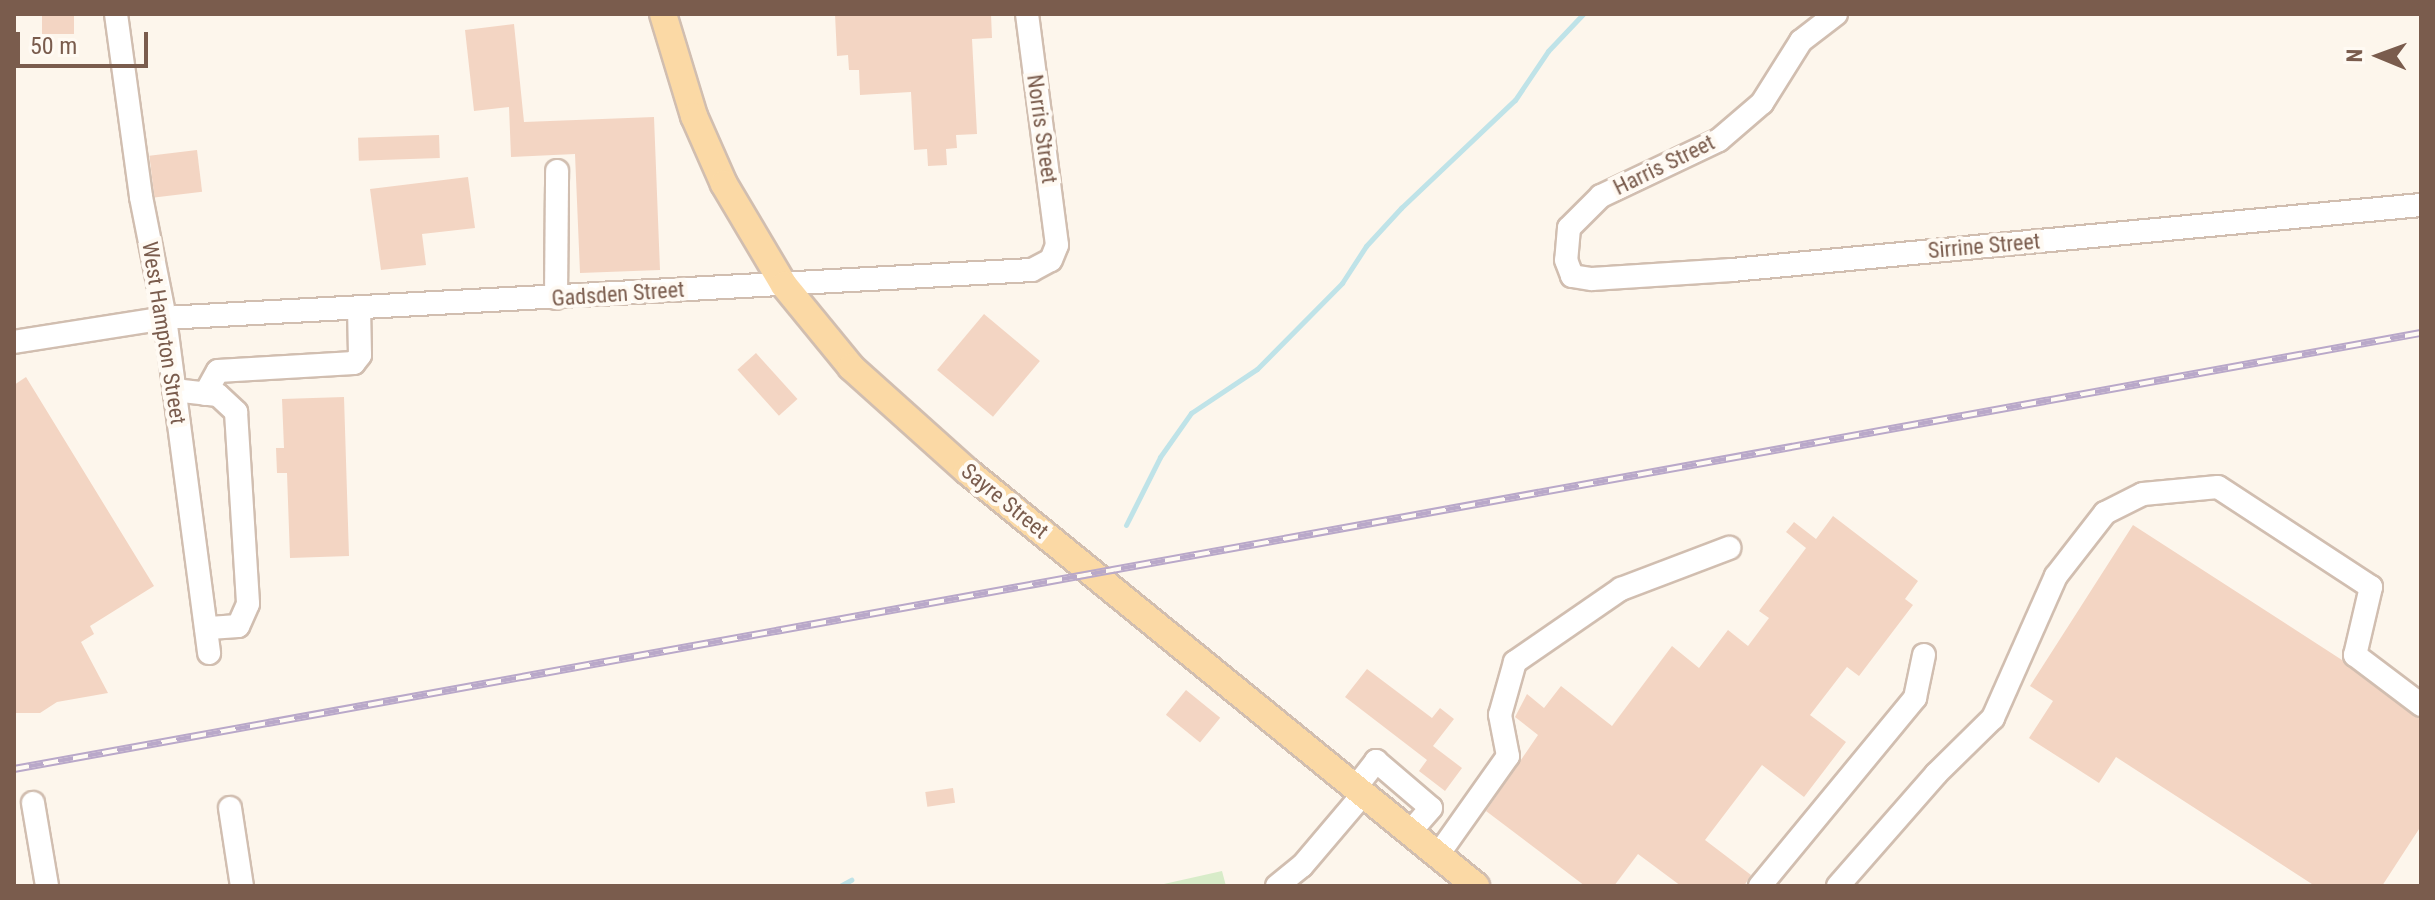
<!DOCTYPE html>
<style>
body{margin:0}
#map{position:relative;width:2435px;height:900px;overflow:hidden;background:#fdf6ec;font-family:"Roboto Condensed",sans-serif}
div>[style]{position:absolute}
.green>*{inset:0;background:#d8ecc9}
.stream>*{height:5px;margin:-2.5px;padding:0 2.5px;transform-origin:2.5px;border-radius:2.5px;background:#bfe3e8}
.building>*{inset:0;background:#f3d5c3;transform-origin:0 0}
.roads{filter:drop-shadow(2px 0 #d1beb0) drop-shadow(-2px 0 #d1beb0) drop-shadow(0 2px #d1beb0) drop-shadow(0 -2px #d1beb0)}
.minor>*{height:22px;margin:-11px;padding:0 11px;transform-origin:11px;border-radius:11px;background:#fff}
.major>*{height:26px;margin:-13px;padding:0 13px;transform-origin:13px;border-radius:13px;background:#fbd9a5}
.rail>*{height:8px;margin-top:-4px;transform-origin:0;background:repeating-linear-gradient(90deg,#fffaf3 0 15px,#b9a8c9 0 30px);box-sizing:border-box;border-block:2px solid #b9a8c9}
span{translate:-50% -50%;white-space:nowrap;text-align:center;line-height:1.15;-webkit-text-stroke:8px #fffaf3;paint-order:stroke}
.street-label{font-size:22px;color:#7a5c4d}
.frame{position:absolute;inset:0;border:16px solid #7a5c4d;pointer-events:none}
.north{position:absolute;left:2339px;top:16px;width:80px;height:80px;-webkit-text-stroke:6px #fffaf3;paint-order:stroke;rotate:271deg;font-size:22px;font-weight:700;line-height:32px;text-align:center;color:#7a5c4d}
.north::after{content:'';display:block;margin:auto;width:28px;height:36px;background:#7a5c4d;clip-path:polygon(50% 0,100% 100%,50% 72%,0 100%)}
.scale{position:absolute;left:16px;top:32px;width:132px;height:36px;box-sizing:border-box;border:4px solid #7a5c4d;border-top:0;padding-left:10px;font-size:24px;line-height:28px;white-space:nowrap;color:#7a5c4d;-webkit-text-stroke:6px #fffaf3;paint-order:stroke}
</style>
<div id="map">
<div class="green">
<div style="clip-path:polygon(1222px 871px,1226px 886px,1155px 886px)"></div>
</div>
<div class="stream">
<div style="left:1126px;top:525px;width:76px;rotate:-63.4deg"></div>
<div style="left:1160px;top:457px;width:54px;rotate:-54.8deg"></div>
<div style="left:1191px;top:413px;width:79px;rotate:-33.7deg"></div>
<div style="left:1257px;top:369px;width:121px;rotate:-45.3deg"></div>
<div style="left:1342px;top:283px;width:44px;rotate:-57deg"></div>
<div style="left:1366px;top:246px;width:52px;rotate:-47.4deg"></div>
<div style="left:1401px;top:208px;width:157px;rotate:-43.5deg"></div>
<div style="left:1515px;top:100px;width:59px;rotate:-56deg"></div>
<div style="left:1548px;top:51px;width:51px;rotate:-46.6deg"></div>
<div style="left:840px;top:886px;width:13px;rotate:-29deg"></div>
</div>
<div class="building">
<div style="left:42px;top:14px;width:32px;height:20px"></div>
<div style="clip-path:polygon(835px 14px,991px 14px,992px 38px,972px 39px,977px 134px,956px 135px,957px 148px,946px 149px,947px 165px,928px 166px,927px 149px,914px 150px,911px 92px,860px 95px,859px 70px,849px 70px,848px 55px,837px 56px)"></div>
<div style="clip-path:polygon(514px 24px,524px 122px,654px 117px,660px 270px,580px 273px,575px 154px,511px 157px,509px 107px,474px 111px,465px 30px)"></div>
<div style="left:439px;top:135px;width:23px;height:81px;rotate:88deg"></div>
<div style="left:197px;top:150px;width:42px;height:48px;rotate:83deg"></div>
<div style="clip-path:polygon(468px 177px,475px 228px,422px 234px,426px 265px,381px 270px,370px 189px)"></div>
<div style="left:984px;top:314px;width:73px;height:73px;rotate:40deg"></div>
<div style="left:756px;top:353px;width:62px;height:25px;rotate:48deg"></div>
<div style="clip-path:polygon(26px 377px,154px 586px,90px 626px,94px 634px,81px 642px,108px 693px,57px 702px,40px 713px,14px 713px,14px 385px)"></div>
<div style="clip-path:polygon(344px 397px,349px 556px,290px 558px,287px 473px,277px 473px,276px 448px,284px 448px,282px 399px)"></div>
<div style="clip-path:polygon(1833px 516px,1918px 581px,1905px 599px,1913px 605px,1859px 676px,1847px 667px,1810px 715px,1846px 742px,1804px 797px,1762px 765px,1705px 840px,1751px 875px,1744px 886px,1681px 886px,1638px 854px,1614px 886px,1585px 886px,1486px 811px,1538px 735px,1515px 717px,1527px 694px,1544px 708px,1561px 686px,1612px 726px,1672px 646px,1699px 668px,1728px 630px,1748px 646px,1769px 618px,1759px 611px,1806px 548px,1786px 532px,1794px 522px,1816px 539px)"></div>
<div style="clip-path:polygon(2133px 525px,2342px 660px,2421px 719px,2421px 826px,2382px 886px,2315px 886px,2116px 757px,2099px 783px,2029px 738px,2053px 701px,2030px 686px)"></div>
<div style="clip-path:polygon(1367px 669px,1432px 718px,1440px 708px,1454px 719px,1433px 746px,1462px 768px,1445px 791px,1419px 771px,1427px 760px,1345px 697px)"></div>
<div style="left:1186px;top:690px;width:44px;height:32px;rotate:39deg"></div>
<div style="left:953px;top:788px;width:15px;height:28px;rotate:82deg"></div>
</div>
<div class="roads">
<div class="minor">
<div style="left:116px;top:14px;width:185px;rotate:82.2deg"></div>
<div style="left:141px;top:197px;width:123px;rotate:78.8deg"></div>
<div style="left:165px;top:318px;width:338px;rotate:82.5deg"></div>
<div style="left:1836px;top:14px;width:44px;rotate:142.4deg"></div>
<div style="left:1801px;top:41px;width:73px;rotate:122.2deg"></div>
<div style="left:1762px;top:103px;width:57px;rotate:139.3deg"></div>
<div style="left:1719px;top:140px;width:131px;rotate:154.6deg"></div>
<div style="left:1601px;top:196px;width:45px;rotate:135deg"></div>
<div style="left:1569px;top:228px;width:32px;rotate:95deg"></div>
<div style="left:1566px;top:260px;width:17px;rotate:69deg"></div>
<div style="left:1572px;top:276px;width:20px;rotate:9deg"></div>
<div style="left:1592px;top:279px;width:140px;rotate:-3.7deg"></div>
<div style="left:1732px;top:270px;width:692px;rotate:-5.39deg"></div>
<div style="left:556px;top:298px;width:127px;rotate:-89.5deg"></div>
<div style="left:14px;top:342px;width:153px;rotate:-9deg"></div>
<div style="left:165px;top:318px;width:868px;rotate:-3.17deg"></div>
<div style="left:1032px;top:270px;width:21px;rotate:-28deg"></div>
<div style="left:1051px;top:260px;width:16px;rotate:-68deg"></div>
<div style="left:1057px;top:245px;width:233px;rotate:-97.4deg"></div>
<div style="left:174px;top:390px;width:44px;rotate:6.5deg"></div>
<div style="left:218px;top:395px;width:25px;rotate:43deg"></div>
<div style="left:236px;top:412px;width:192px;rotate:86.4deg"></div>
<div style="left:248px;top:604px;width:24px;rotate:114deg"></div>
<div style="left:238px;top:626px;width:32px;rotate:176deg"></div>
<div style="left:205px;top:394px;width:26px;rotate:-61deg"></div>
<div style="left:218px;top:371px;width:136px;rotate:-3.4deg"></div>
<div style="left:354px;top:363px;width:10px;rotate:-53deg"></div>
<div style="left:360px;top:355px;width:47px;rotate:-91.2deg"></div>
<div style="left:1356px;top:787px;width:33px;rotate:-52deg"></div>
<div style="left:1376px;top:761px;width:72px;rotate:40.5deg"></div>
<div style="left:1431px;top:808px;width:32px;rotate:131deg"></div>
<div style="left:33px;top:803px;width:84px;rotate:80.4deg"></div>
<div style="left:230px;top:808px;width:79px;rotate:81.3deg"></div>
<div style="left:1438px;top:855px;width:121px;rotate:-54.7deg"></div>
<div style="left:1508px;top:756px;width:42px;rotate:-101deg"></div>
<div style="left:1500px;top:715px;width:55px;rotate:-74.2deg"></div>
<div style="left:1515px;top:662px;width:129px;rotate:-34.6deg"></div>
<div style="left:1621px;top:589px;width:116px;rotate:-20.8deg"></div>
<div style="left:1277px;top:886px;width:32px;rotate:-39deg"></div>
<div style="left:1302px;top:866px;width:96px;rotate:-49.7deg"></div>
<div style="left:1760px;top:886px;width:244px;rotate:-50.5deg"></div>
<div style="left:1915px;top:698px;width:44px;rotate:-78.2deg"></div>
<div style="left:1838px;top:886px;width:149px;rotate:-48.8deg"></div>
<div style="left:1936px;top:774px;width:80px;rotate:-44.5deg"></div>
<div style="left:1993px;top:718px;width:155px;rotate:-66.1deg"></div>
<div style="left:2056px;top:576px;width:80px;rotate:-52.1deg"></div>
<div style="left:2105px;top:513px;width:42px;rotate:-26.6deg"></div>
<div style="left:2143px;top:494px;width:75px;rotate:-5.3deg"></div>
<div style="left:2218px;top:487px;width:183px;rotate:33.2deg"></div>
<div style="left:2371px;top:587px;width:70px;rotate:103.2deg"></div>
<div style="left:2355px;top:655px;width:83px;rotate:37.1deg"></div>
</div>
<div class="major">
<div style="left:663px;top:14px;width:107px;rotate:73.1deg"></div>
<div style="left:694px;top:116px;width:74px;rotate:66.2deg"></div>
<div style="left:724px;top:184px;width:117px;rotate:59.3deg"></div>
<div style="left:784px;top:285px;width:106px;rotate:50.7deg"></div>
<div style="left:851px;top:367px;width:156px;rotate:41.9deg"></div>
<div style="left:967px;top:471px;width:657px;rotate:39.19deg"></div>
</div>
</div>
<div class="rail">
<div style="left:14px;top:769px;width:2446px;rotate:-10.27deg"></div>
</div>
<div class="street-label">
<span style="left:1042px;top:129px;rotate:82deg">Norris Street</span>
<span style="left:1664px;top:165px;rotate:-26deg">Harris Street</span>
<span style="left:1984px;top:246px;rotate:-5deg">Sirrine Street</span>
<span style="left:618px;top:294px;rotate:-4deg">Gadsden Street</span>
<span style="left:164px;top:333px;rotate:81deg">West Hampton Street</span>
<span style="left:1005px;top:501px;rotate:39deg">Sayre Street</span>
</div>
<div class="frame"></div>
<div class="north">N</div>
<div class="scale">50 m</div>
</div>
